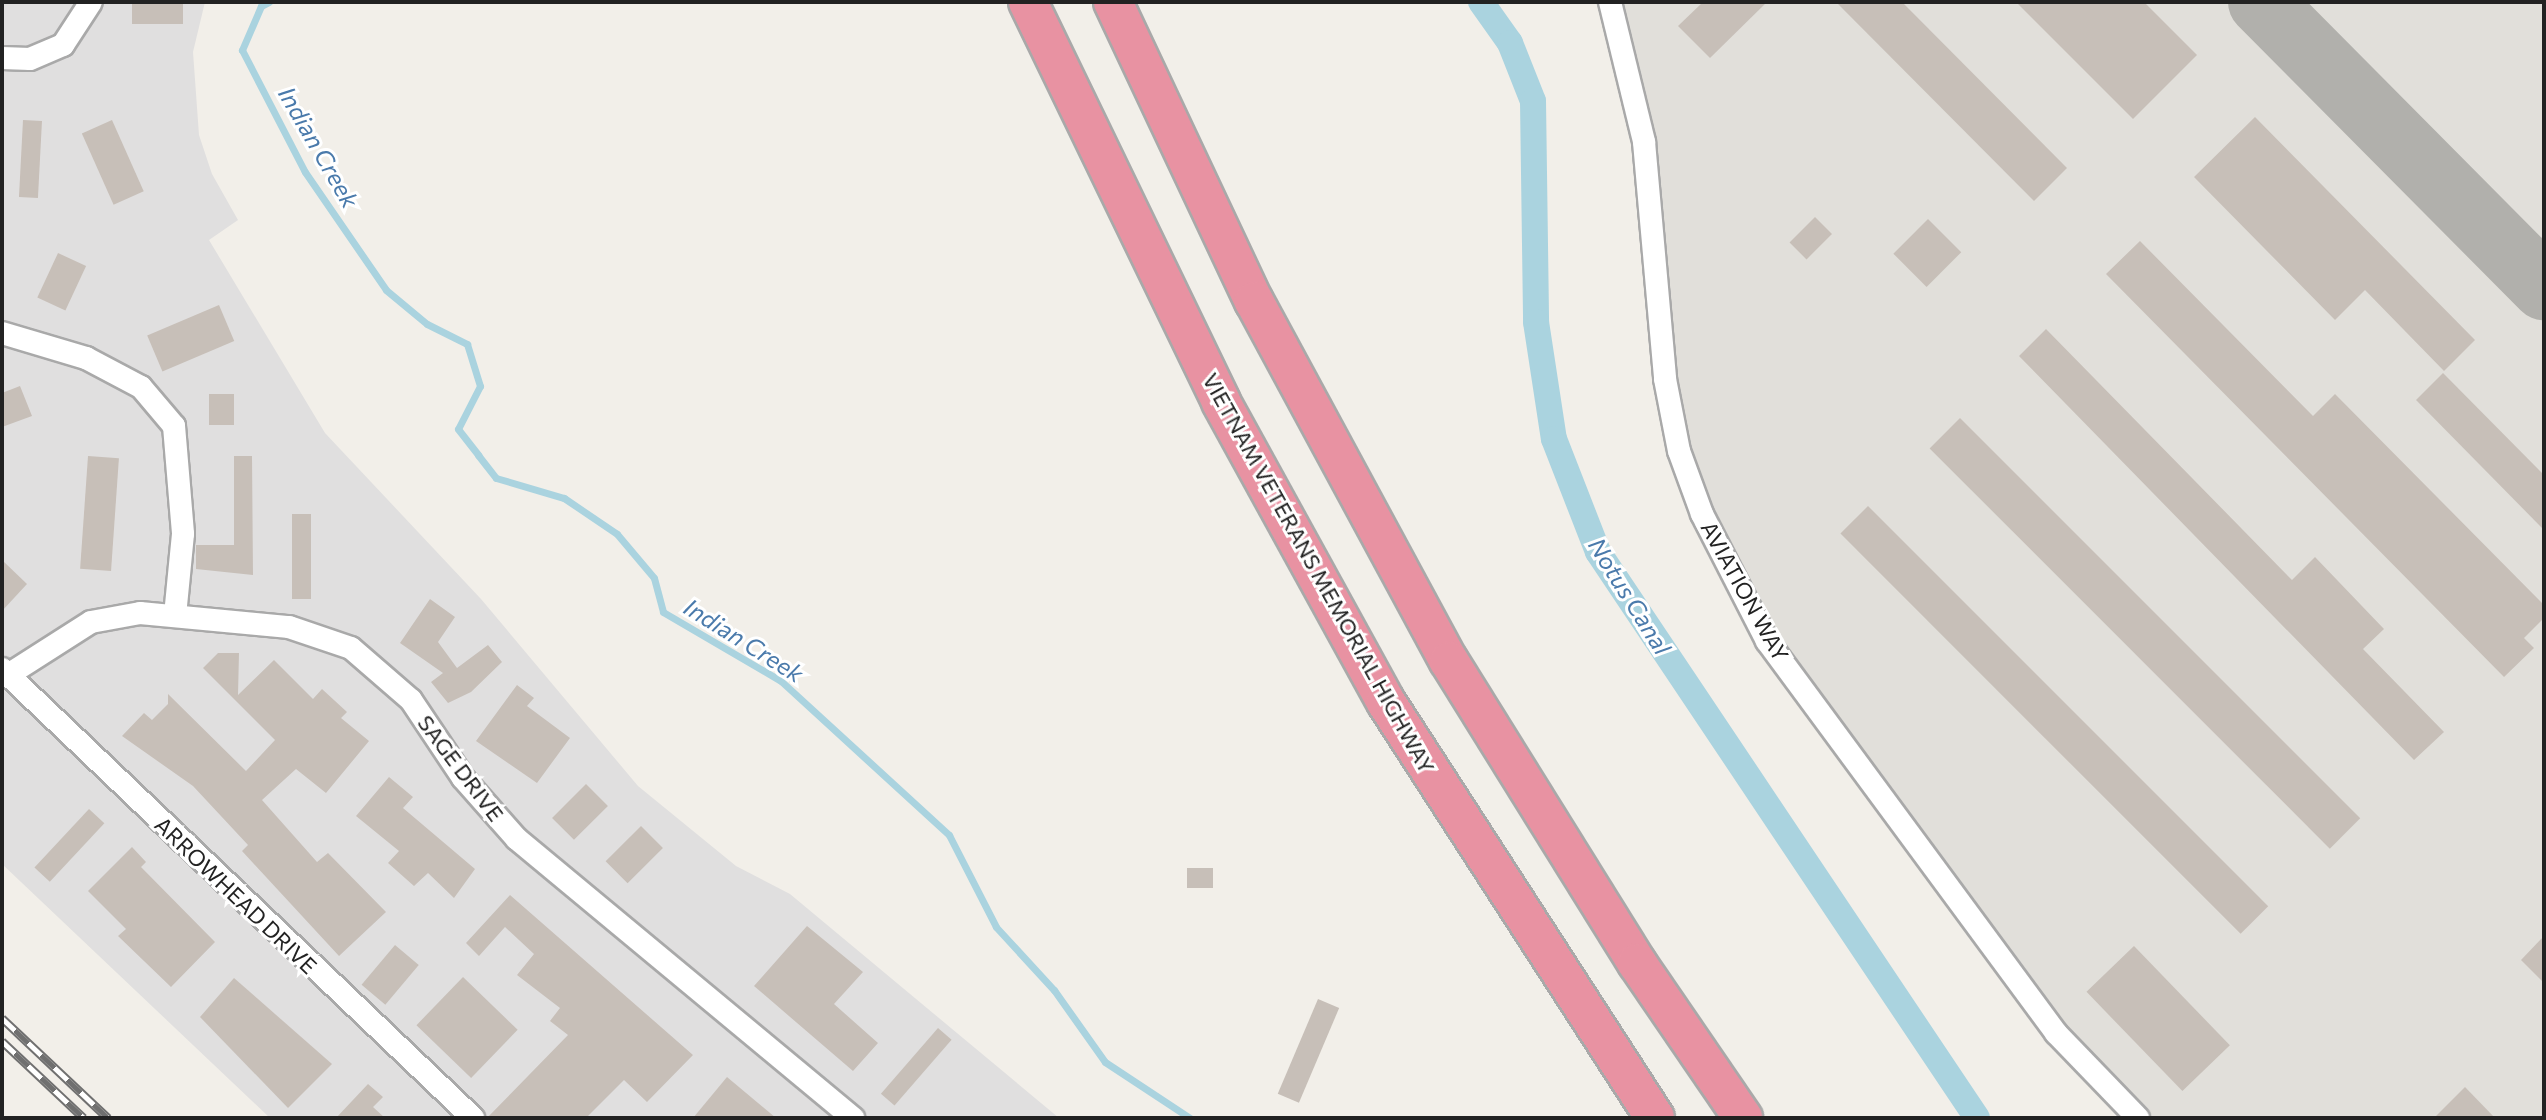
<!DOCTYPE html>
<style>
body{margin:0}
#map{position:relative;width:2546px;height:1120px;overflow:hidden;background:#f2efe9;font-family:Commissioner,sans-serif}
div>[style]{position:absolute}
.residential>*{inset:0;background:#e0dfdf}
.airport>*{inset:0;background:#e1dfda}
.stream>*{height:7px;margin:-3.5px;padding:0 3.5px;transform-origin:3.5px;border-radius:3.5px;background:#aad3df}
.canal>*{height:26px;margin:-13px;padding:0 13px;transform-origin:13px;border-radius:13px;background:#aad3df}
.taxiway>*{height:66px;margin:-33px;padding:0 33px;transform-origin:33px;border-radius:33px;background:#b1b0ac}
.building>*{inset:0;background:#c7bfb8;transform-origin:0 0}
.roads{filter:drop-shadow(2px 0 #a9a9a9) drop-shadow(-2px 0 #a9a9a9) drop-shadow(0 2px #a9a9a9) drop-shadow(0 -2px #a9a9a9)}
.minor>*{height:22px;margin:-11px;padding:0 11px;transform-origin:11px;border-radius:11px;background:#fff}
.motorway>*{height:38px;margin:-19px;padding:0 19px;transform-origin:19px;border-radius:19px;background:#e892a2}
.rail>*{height:9px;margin-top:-4.5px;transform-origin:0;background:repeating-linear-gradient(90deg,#fff 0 18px,#707070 0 36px);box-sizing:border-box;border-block:2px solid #707070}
span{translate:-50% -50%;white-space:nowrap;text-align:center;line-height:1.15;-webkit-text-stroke:6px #fff;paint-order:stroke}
.street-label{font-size:22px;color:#222}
.water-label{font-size:24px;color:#4a7aab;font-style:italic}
.frame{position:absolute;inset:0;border:4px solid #222;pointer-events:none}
</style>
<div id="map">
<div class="residential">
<div style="clip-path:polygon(2px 2px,205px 2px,193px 52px,199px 135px,212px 174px,238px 220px,209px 240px,325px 433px,481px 599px,638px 786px,736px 866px,790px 894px,1059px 1118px,270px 1118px,2px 864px)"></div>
</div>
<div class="airport">
<div style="clip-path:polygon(1610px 2px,2544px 2px,2544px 1118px,2138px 1118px,2056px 1033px,1767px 641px,1679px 451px,1644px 142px)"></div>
</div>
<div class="stream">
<div style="left:269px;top:2px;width:9px;rotate:153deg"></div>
<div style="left:261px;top:6px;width:48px;rotate:113.4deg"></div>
<div style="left:242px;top:50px;width:137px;rotate:62.7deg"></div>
<div style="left:305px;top:172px;width:143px;rotate:55.5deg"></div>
<div style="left:386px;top:290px;width:53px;rotate:39.7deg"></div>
<div style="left:427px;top:324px;width:45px;rotate:26.6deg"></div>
<div style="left:467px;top:344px;width:44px;rotate:72.8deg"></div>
<div style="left:480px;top:386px;width:48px;rotate:117.1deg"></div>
<div style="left:458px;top:429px;width:33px;rotate:52deg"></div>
<div style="left:478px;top:455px;width:29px;rotate:52deg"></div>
<div style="left:496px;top:478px;width:71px;rotate:16.4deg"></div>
<div style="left:564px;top:498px;width:64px;rotate:34.2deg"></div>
<div style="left:617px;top:534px;width:57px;rotate:49.9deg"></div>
<div style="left:654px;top:578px;width:35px;rotate:75deg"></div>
<div style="left:663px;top:612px;width:137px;rotate:30.3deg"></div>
<div style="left:781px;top:681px;width:228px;rotate:42.5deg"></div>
<div style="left:949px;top:835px;width:103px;rotate:62.9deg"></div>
<div style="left:996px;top:927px;width:86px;rotate:47.4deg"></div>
<div style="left:1054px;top:990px;width:88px;rotate:54.7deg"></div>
<div style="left:1105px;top:1062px;width:102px;rotate:33.4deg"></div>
</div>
<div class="canal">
<div style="left:1481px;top:2px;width:50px;rotate:54.7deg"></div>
<div style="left:1510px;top:43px;width:62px;rotate:68.4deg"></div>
<div style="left:1533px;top:101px;width:221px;rotate:89.2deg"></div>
<div style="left:1536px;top:322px;width:118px;rotate:81.3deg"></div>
<div style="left:1554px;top:439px;width:121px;rotate:68.7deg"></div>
<div style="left:1598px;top:552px;width:681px;rotate:56.19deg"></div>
</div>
<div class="taxiway">
<div style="left:2261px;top:2px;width:402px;rotate:45.2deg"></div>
</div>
<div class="building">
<div style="left:132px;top:2px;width:51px;height:22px"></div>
<div style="clip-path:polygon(1703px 2px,1767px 2px,1710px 58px,1678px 26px)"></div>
<div style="clip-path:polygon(1836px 2px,1902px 2px,2067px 168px,2034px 201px)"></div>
<div style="clip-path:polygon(2016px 2px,2144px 2px,2197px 55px,2133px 119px)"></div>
<div style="clip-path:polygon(2255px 117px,2475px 340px,2444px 371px,2365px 290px,2335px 320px,2194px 177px)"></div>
<div style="left:23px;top:120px;width:19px;height:77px;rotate:3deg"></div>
<div style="left:112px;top:120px;width:78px;height:33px;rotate:66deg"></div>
<div style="left:1815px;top:217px;width:24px;height:36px;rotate:45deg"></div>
<div style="left:1928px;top:219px;width:47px;height:49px;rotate:45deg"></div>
<div style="clip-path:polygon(2140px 241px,2313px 416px,2335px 394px,2544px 605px,2544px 618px,2524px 638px,2534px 648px,2504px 677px,2106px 274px)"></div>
<div style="left:58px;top:253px;width:31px;height:49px;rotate:25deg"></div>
<div style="left:219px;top:305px;width:39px;height:78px;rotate:67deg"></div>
<div style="clip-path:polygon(2046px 329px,2292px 580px,2315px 557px,2384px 629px,2363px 649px,2444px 732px,2414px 760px,2019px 356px)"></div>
<div style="clip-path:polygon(2443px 373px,2544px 475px,2544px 530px,2416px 400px)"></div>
<div style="clip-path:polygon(20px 386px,32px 416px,2px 427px,2px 393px)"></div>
<div style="left:209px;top:394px;width:25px;height:31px"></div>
<div style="left:1960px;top:418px;width:566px;height:43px;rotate:45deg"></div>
<div style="left:88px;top:456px;width:31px;height:113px;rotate:4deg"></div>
<div style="clip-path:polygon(234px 456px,252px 456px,253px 575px,196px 569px,196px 545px,234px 545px)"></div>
<div style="left:1868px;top:506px;width:566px;height:39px;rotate:45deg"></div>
<div style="left:292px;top:514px;width:19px;height:85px"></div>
<div style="clip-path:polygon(2px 560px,27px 584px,2px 611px)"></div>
<div style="clip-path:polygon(430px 599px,455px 617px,438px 642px,457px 668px,488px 645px,502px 662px,471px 692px,448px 703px,431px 682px,443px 673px,400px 643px)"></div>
<div style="clip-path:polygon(218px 653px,239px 653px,238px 695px,274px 660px,313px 699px,322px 689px,347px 712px,341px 718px,369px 741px,326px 793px,296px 769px,262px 800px,317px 862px,328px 853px,386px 912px,339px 956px,242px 851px,248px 845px,193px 786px,122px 736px,144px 713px,152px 720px,168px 704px,168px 694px,246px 771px,275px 740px,203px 668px)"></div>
<div style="clip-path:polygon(517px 685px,534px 698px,527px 706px,570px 738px,537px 783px,476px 741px)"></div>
<div style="clip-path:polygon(389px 777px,413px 797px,403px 808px,475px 869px,454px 898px,428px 873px,414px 886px,388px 863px,399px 851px,356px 816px)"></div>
<div style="left:586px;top:784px;width:31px;height:48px;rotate:45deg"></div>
<div style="left:89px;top:809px;width:21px;height:80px;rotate:43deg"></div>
<div style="left:641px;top:826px;width:31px;height:50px;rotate:45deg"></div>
<div style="clip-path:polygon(132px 847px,146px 862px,141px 867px,215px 942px,171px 987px,118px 936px,126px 929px,88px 891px)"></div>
<div style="left:1187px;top:868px;width:26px;height:20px"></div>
<div style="clip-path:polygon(510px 895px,693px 1055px,647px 1102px,624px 1080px,586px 1118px,487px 1118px,568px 1035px,550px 1021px,560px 1008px,517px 975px,534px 954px,505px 927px,479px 956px,466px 943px)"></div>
<div style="clip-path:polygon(807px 926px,863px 972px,834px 1004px,878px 1043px,853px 1071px,754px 986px)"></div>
<div style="clip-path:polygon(2544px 936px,2544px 983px,2521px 960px)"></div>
<div style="left:395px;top:945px;width:31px;height:52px;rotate:40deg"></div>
<div style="left:2134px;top:946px;width:138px;height:66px;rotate:46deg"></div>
<div style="left:463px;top:977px;width:76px;height:67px;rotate:44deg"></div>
<div style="clip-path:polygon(234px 978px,332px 1064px,288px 1108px,200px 1017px)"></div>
<div style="left:1318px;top:999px;width:23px;height:103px;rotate:23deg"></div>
<div style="left:938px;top:1028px;width:18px;height:87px;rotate:41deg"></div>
<div style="clip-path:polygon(727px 1077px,776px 1118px,693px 1118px)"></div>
<div style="clip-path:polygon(368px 1084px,383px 1097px,373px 1107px,385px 1118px,336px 1118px)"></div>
<div style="clip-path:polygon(2465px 1087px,2495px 1118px,2434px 1118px)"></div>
</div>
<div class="roads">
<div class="minor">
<div style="left:1610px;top:2px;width:144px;rotate:76.3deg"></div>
<div style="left:1644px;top:142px;width:238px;rotate:84.9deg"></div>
<div style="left:1665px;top:379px;width:73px;rotate:79deg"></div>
<div style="left:1679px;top:451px;width:67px;rotate:69.9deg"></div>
<div style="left:1702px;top:514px;width:143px;rotate:62.9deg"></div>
<div style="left:1767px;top:641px;width:487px;rotate:53.6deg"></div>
<div style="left:2056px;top:1033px;width:118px;rotate:46deg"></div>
<div style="left:2px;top:58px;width:28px;rotate:2deg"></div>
<div style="left:30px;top:59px;width:36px;rotate:-23deg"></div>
<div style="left:63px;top:45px;width:51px;rotate:-56.9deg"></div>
<div style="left:2px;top:333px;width:88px;rotate:16.6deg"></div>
<div style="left:86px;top:358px;width:62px;rotate:27.8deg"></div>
<div style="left:141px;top:387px;width:51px;rotate:49.8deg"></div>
<div style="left:174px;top:426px;width:108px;rotate:85.2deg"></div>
<div style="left:183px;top:534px;width:82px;rotate:95.6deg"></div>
<div style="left:2px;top:669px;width:651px;rotate:43.63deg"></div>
<div style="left:8px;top:675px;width:98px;rotate:-32.6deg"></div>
<div style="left:91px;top:622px;width:50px;rotate:-10.4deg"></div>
<div style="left:140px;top:613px;width:150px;rotate:5.4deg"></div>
<div style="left:289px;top:627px;width:65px;rotate:18.7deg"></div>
<div style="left:351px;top:648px;width:79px;rotate:40.9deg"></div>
<div style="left:411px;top:700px;width:94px;rotate:56.3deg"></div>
<div style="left:463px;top:778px;width:81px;rotate:48.5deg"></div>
<div style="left:517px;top:839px;width:437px;rotate:39.7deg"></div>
</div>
<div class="motorway">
<div style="left:1028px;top:2px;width:444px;rotate:64.2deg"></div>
<div style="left:1221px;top:402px;width:342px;rotate:61.2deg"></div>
<div style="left:1386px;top:702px;width:495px;rotate:57.1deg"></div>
<div style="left:1113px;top:2px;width:331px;rotate:64.8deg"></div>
<div style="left:1254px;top:301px;width:409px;rotate:61.6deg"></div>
<div style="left:1449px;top:661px;width:356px;rotate:58.1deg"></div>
<div style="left:1637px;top:963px;width:188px;rotate:55.6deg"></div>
</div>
</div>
<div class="rail">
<div style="left:2px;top:1018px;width:146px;rotate:43.3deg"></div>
<div style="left:2px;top:1041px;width:112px;rotate:43.2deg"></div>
</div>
<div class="street-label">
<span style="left:1319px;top:573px;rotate:61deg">VIETNAM VETERANS MEMORIAL HIGHWAY</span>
<span style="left:1745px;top:591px;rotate:61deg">AVIATION WAY</span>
<span style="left:461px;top:768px;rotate:53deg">SAGE DRIVE</span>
<span style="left:236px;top:895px;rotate:44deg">ARROWHEAD DRIVE</span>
</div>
<div class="water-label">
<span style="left:319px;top:147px;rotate:60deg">Indian Creek</span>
<span style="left:1630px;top:596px;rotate:58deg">Notus Canal</span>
<span style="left:744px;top:640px;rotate:32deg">Indian Creek</span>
</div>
<div class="frame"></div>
</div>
